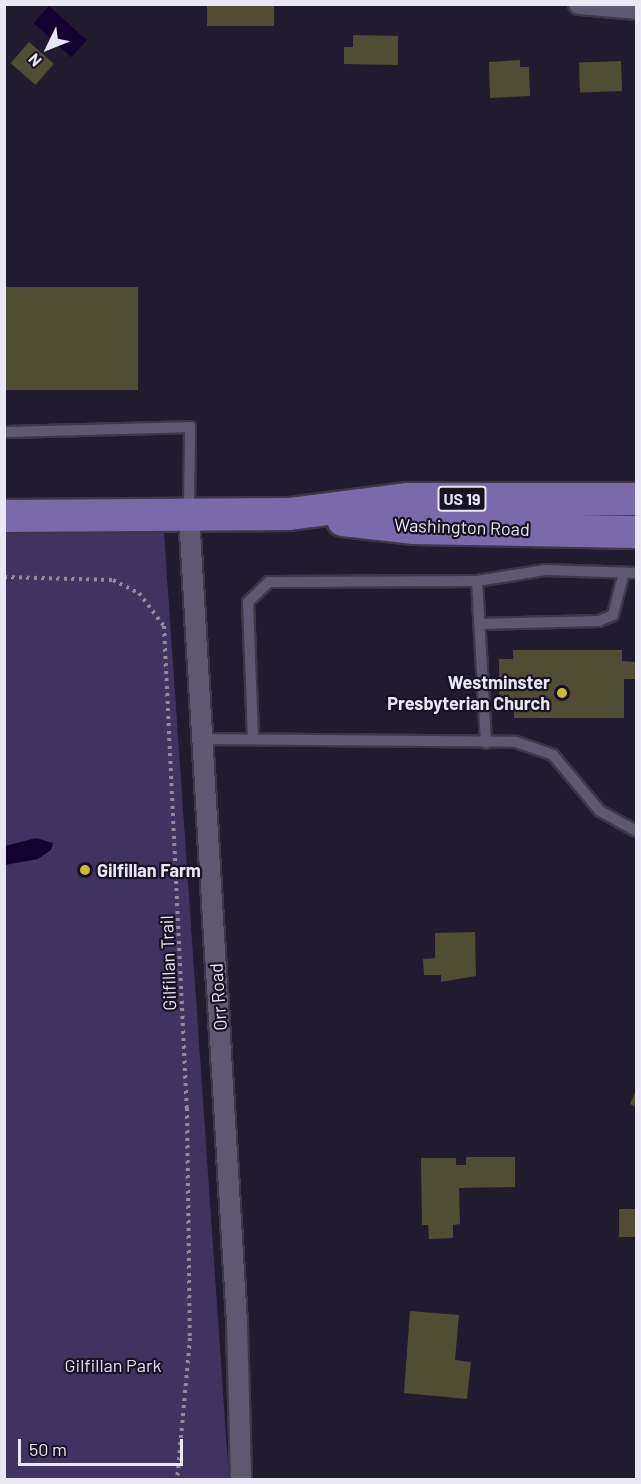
<!DOCTYPE html>
<style>
body{margin:0}
#map{position:relative;width:641px;height:1484px;overflow:hidden;background:#211b30;font-family:Barlow,sans-serif}
div>[style]{position:absolute}
.green>*{inset:0;background:#403362}
.water>*{inset:0;background:#150032;transform-origin:0 0}
.building>*{inset:0;background:#514d35;transform-origin:0 0}
.path>*{height:4px;margin-top:-2px;transform-origin:0;background:repeating-linear-gradient(90deg,#8f8b9c 0 3px,transparent 0 7.5px)}
.roads{filter:drop-shadow(2px 0 #3c3848) drop-shadow(-2px 0 #3c3848) drop-shadow(0 2px #3c3848) drop-shadow(0 -2px #3c3848)}
.lane>*{height:10px;margin:-5px;padding:0 5px;transform-origin:5px;border-radius:5px;background:#5e5971}
.street>*{height:20px;margin:-10px;padding:0 10px;transform-origin:10px;border-radius:10px;background:#5e5971}
.primary>*{height:32px;margin:-16px;padding:0 16px;transform-origin:16px;border-radius:16px;background:#7b69ab}
.dots>*{width:16px;height:16px;translate:-50% -50%;box-sizing:border-box;border:3px solid #181225;border-radius:50%}
span{translate:-50% -50%;white-space:nowrap;text-align:center;line-height:1.15;-webkit-text-stroke:4.5px #181225;paint-order:stroke}
.shield-label span{padding:2px 4px;background:#181225;border:2px solid;border-radius:4px;-webkit-text-stroke-width:0}
.shield-label{font-size:16px;color:#eae7f5;font-weight:700}
.street-label{font-size:18px;color:#eae7f5}
.poi-label{font-size:18px;color:#eae7f5;font-weight:700}
.right{translate:-100% -50%;text-align:right}
.left{translate:0 -50%;text-align:left}
.park-label{font-size:18px;color:#e1ddf2}
.frame{position:absolute;inset:0;border:6px solid #eae7f5;pointer-events:none}
.north{position:absolute;left:18px;top:18px;width:60px;height:60px;-webkit-text-stroke:4px #181225;paint-order:stroke;rotate:227deg;font-size:16px;font-weight:700;line-height:24px;text-align:center;color:#eae7f5}
.north::after{content:'';display:block;margin:auto;width:21px;height:27px;background:#eae7f5;clip-path:polygon(50% 0,100% 100%,50% 72%,0 100%)}
.scale{position:absolute;left:18px;top:1439px;width:165px;height:27px;box-sizing:border-box;border:3px solid #eae7f5;border-top:0;padding-left:8px;font-size:18px;line-height:21px;white-space:nowrap;color:#eae7f5;-webkit-text-stroke:4px #181225;paint-order:stroke}
</style>
<div id="map">
<div class="green">
<div style="clip-path:polygon(164px 533px,229px 1479px,5px 1479px,4px 534px)"></div>
</div>
<div class="water">
<div style="left:49px;top:6px;width:51px;height:23px;rotate:42deg"></div>
<div style="clip-path:polygon(36px 838px,53px 843px,51px 850px,38px 859px,5px 865px,5px 846px)"></div>
</div>
<div class="building">
<div style="left:207px;top:4px;width:67px;height:22px"></div>
<div style="clip-path:polygon(353px 35px,398px 36px,398px 65px,344px 64px,344px 47px,353px 47px)"></div>
<div style="left:29px;top:42px;width:33px;height:28px;rotate:41deg"></div>
<div style="clip-path:polygon(520px 60px,520px 67px,529px 67px,530px 96px,490px 98px,489px 62px)"></div>
<div style="left:621px;top:61px;width:30px;height:42px;rotate:88deg"></div>
<div style="left:4px;top:287px;width:134px;height:103px"></div>
<div style="clip-path:polygon(513px 650px,622px 650px,622px 661px,636px 662px,636px 679px,624px 679px,624px 718px,514px 718px,514px 707px,499px 707px,499px 659px,513px 659px)"></div>
<div style="clip-path:polygon(475px 932px,476px 976px,441px 982px,441px 975px,424px 975px,423px 959px,435px 958px,435px 933px)"></div>
<div style="clip-path:polygon(636px 1090px,636px 1107px,630px 1104px)"></div>
<div style="clip-path:polygon(466px 1157px,515px 1157px,515px 1187px,459px 1188px,460px 1224px,453px 1225px,453px 1238px,429px 1239px,428px 1225px,422px 1225px,421px 1158px,456px 1158px,456px 1165px,466px 1165px)"></div>
<div style="left:636px;top:1209px;width:28px;height:17px;rotate:90deg"></div>
<div style="clip-path:polygon(410px 1311px,459px 1315px,455px 1360px,471px 1362px,467px 1399px,404px 1393px)"></div>
</div>
<div class="path">
<div style="left:4px;top:577px;width:109px;rotate:1.6deg"></div>
<div style="left:113px;top:580px;width:29px;rotate:27deg"></div>
<div style="left:139px;top:593px;width:41px;rotate:52.9deg"></div>
<div style="left:164px;top:626px;width:483px;rotate:87.3deg"></div>
<div style="left:187px;top:1108px;width:230px;rotate:89.3deg"></div>
<div style="left:190px;top:1338px;width:143px;rotate:95.2deg"></div>
</div>
<div class="roads">
<div class="lane">
<div style="left:4px;top:432px;width:186px;rotate:-1.5deg"></div>
<div style="left:190px;top:427px;width:85px;rotate:90.7deg"></div>
<div style="left:477px;top:581px;width:162px;rotate:86.8deg"></div>
<div style="left:479px;top:624px;width:120px;rotate:-1.4deg"></div>
<div style="left:599px;top:621px;width:15px;rotate:-23deg"></div>
<div style="left:613px;top:615px;width:44px;rotate:-75.7deg"></div>
<div style="left:253px;top:738px;width:136px;rotate:-92.1deg"></div>
<div style="left:248px;top:602px;width:29px;rotate:-44deg"></div>
<div style="left:269px;top:582px;width:208px;rotate:-0.3deg"></div>
<div style="left:477px;top:581px;width:69px;rotate:-9.2deg"></div>
<div style="left:545px;top:570px;width:91px;rotate:1.9deg"></div>
<div style="left:201px;top:739px;width:315px;rotate:0.5deg"></div>
<div style="left:516px;top:742px;width:39px;rotate:19deg"></div>
<div style="left:553px;top:755px;width:73px;rotate:50deg"></div>
<div style="left:600px;top:811px;width:41px;rotate:29.1deg"></div>
</div>
<div class="street">
<div style="left:579px;top:4px;width:57px;rotate:5deg"></div>
<div style="left:189px;top:515px;width:810px;rotate:86.6deg"></div>
<div style="left:237px;top:1324px;width:156px;rotate:88.5deg"></div>
</div>
<div class="primary">
<div style="left:4px;top:516px;width:285px;rotate:-0.4deg"></div>
<div style="left:289px;top:514px;width:120px;rotate:-7.2deg"></div>
<div style="left:408px;top:499px;width:228px"></div>
<div style="left:343px;top:520px;width:70px;rotate:6.5deg"></div>
<div style="left:413px;top:528px;width:223px;rotate:1deg"></div>
</div>
</div>
<div class="dots">
<div style="left:562px;top:693px;background:#ccb938"></div>
<div style="left:85px;top:870px;background:#ccb938"></div>
</div>
<div class="shield-label">
<span style="left:462px;top:499px">US 19</span>
</div>
<div class="street-label">
<span style="left:462px;top:527px;rotate:2deg">Washington Road</span>
<span style="left:168px;top:963px;rotate:-92deg">Gilfillan Trail</span>
<span style="left:218px;top:997px;rotate:-94deg">Orr Road</span>
</div>
<div class="poi-label">
<span class="right" style="left:550px;top:693px">Westminster<br>Presbyterian Church</span>
<span class="left" style="left:97px;top:870px">Gilfillan Farm</span>
</div>
<div class="park-label">
<span style="left:113px;top:1365px">Gilfillan Park</span>
</div>
<div class="frame"></div>
<div class="north">N</div>
<div class="scale">50 m</div>
</div>
